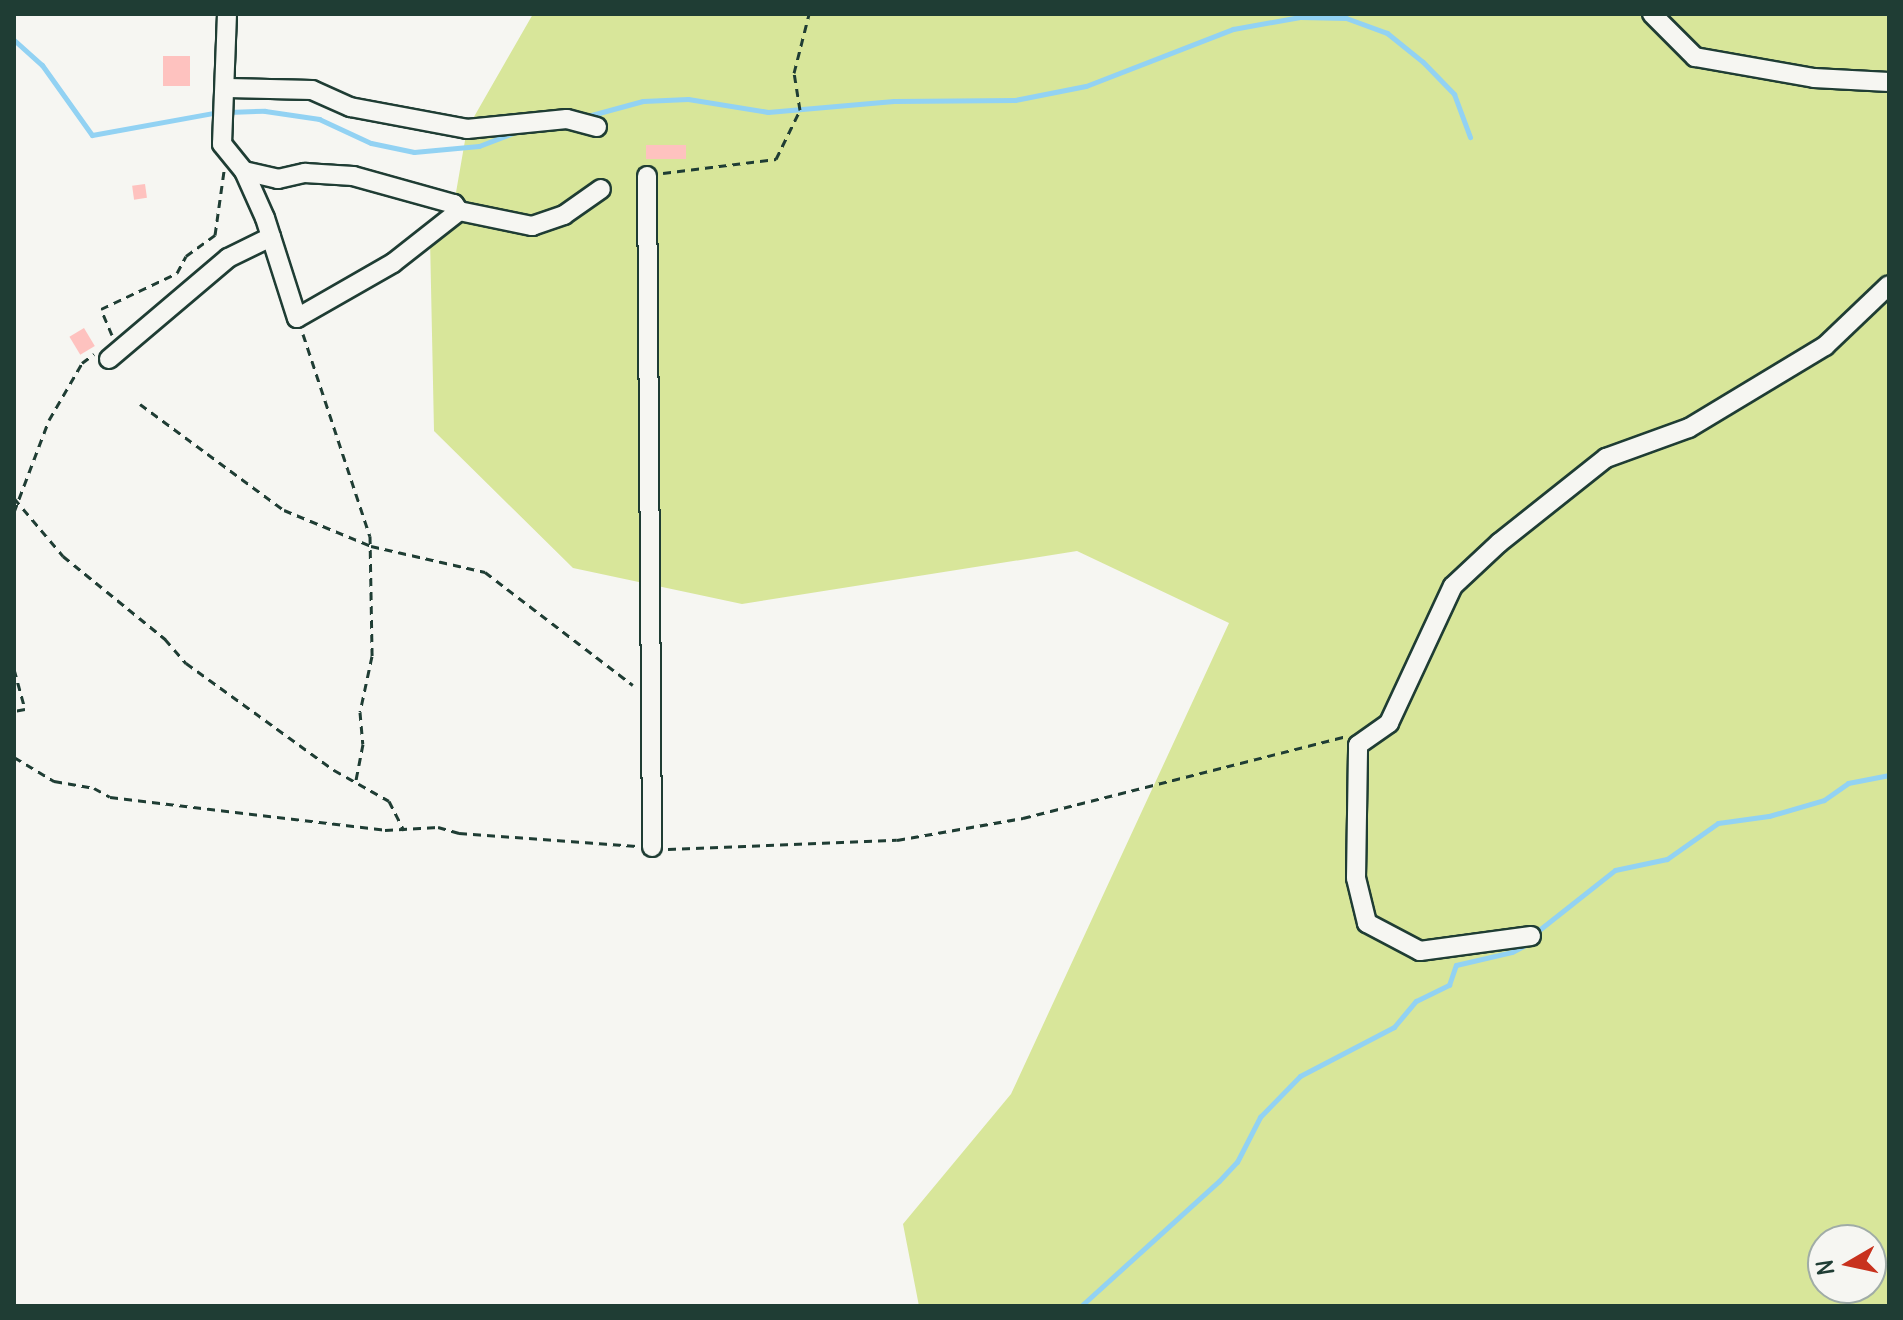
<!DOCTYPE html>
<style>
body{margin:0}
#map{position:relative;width:1903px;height:1320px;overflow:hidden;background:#f6f6f2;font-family:Delius,sans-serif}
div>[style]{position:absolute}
.green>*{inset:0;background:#d8e69a}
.stream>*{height:5px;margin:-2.5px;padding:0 2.5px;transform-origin:2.5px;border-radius:2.5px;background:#92d2f3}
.building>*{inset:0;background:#fec2bf;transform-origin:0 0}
.path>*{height:3px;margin-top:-1.5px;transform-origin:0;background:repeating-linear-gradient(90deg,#1f3d34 0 8px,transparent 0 14px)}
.roads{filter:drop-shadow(2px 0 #1f3d34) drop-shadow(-2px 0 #1f3d34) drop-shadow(0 2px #1f3d34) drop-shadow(0 -2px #1f3d34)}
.minor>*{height:18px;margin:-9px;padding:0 9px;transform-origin:9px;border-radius:9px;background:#f6f6f2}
span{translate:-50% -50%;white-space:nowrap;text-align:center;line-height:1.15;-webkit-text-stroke:7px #f6f6f2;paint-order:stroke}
.frame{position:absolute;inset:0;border:16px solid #1f3d34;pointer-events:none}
.north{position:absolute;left:1807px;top:1224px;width:80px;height:80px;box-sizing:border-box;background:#f6f6f2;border:2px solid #a0aca6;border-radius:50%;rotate:261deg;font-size:22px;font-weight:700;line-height:32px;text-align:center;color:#1f3d34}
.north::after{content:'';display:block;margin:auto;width:28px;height:36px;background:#c8321e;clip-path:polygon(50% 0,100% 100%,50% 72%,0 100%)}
</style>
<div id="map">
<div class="green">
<div style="clip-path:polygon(evenodd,533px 14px,1889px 14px,1889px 1306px,919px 1306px,903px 1224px,1011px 1094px,1229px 623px,1077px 551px,742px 604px,573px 568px,434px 431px,430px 238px,454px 204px,467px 129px,533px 14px,1823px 1240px,1871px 1240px,1871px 1288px,1823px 1288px,1823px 1240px)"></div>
</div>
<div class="stream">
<div style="left:14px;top:40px;width:38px;rotate:42deg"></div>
<div style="left:42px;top:65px;width:86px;rotate:54.5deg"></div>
<div style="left:92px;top:135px;width:128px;rotate:-10.3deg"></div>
<div style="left:228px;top:112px;width:37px;rotate:-2deg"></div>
<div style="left:265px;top:111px;width:55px;rotate:8.4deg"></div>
<div style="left:319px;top:119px;width:57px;rotate:24.8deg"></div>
<div style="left:371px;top:143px;width:44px;rotate:11.8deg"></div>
<div style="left:414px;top:152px;width:65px;rotate:-5.3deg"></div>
<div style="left:479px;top:146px;width:40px;rotate:-21deg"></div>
<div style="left:584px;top:117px;width:61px;rotate:-15.2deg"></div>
<div style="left:643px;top:101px;width:45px;rotate:-2.5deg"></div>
<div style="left:688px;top:99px;width:81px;rotate:9.2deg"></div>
<div style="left:768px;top:112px;width:126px;rotate:-5deg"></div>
<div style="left:894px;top:101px;width:121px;rotate:-0.5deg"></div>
<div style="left:1015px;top:100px;width:72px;rotate:-11.2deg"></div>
<div style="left:1086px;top:86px;width:158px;rotate:-21.2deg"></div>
<div style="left:1233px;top:29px;width:68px;rotate:-10.2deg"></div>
<div style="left:1300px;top:17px;width:46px;rotate:1.2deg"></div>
<div style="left:1346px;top:18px;width:44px;rotate:20.1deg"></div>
<div style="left:1387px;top:33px;width:46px;rotate:38.9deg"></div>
<div style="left:1423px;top:62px;width:45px;rotate:45.9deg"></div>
<div style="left:1454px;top:94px;width:46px;rotate:69.6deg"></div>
<div style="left:1534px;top:934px;width:103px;rotate:-38.3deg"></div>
<div style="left:1615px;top:870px;width:53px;rotate:-11.9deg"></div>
<div style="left:1667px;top:859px;width:62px;rotate:-35.2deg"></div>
<div style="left:1718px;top:823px;width:51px;rotate:-7.8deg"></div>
<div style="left:1769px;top:816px;width:57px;rotate:-16.2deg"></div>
<div style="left:1824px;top:800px;width:29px;rotate:-35deg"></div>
<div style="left:1848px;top:783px;width:42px;rotate:-11deg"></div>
<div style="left:1081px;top:1306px;width:186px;rotate:-42.2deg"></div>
<div style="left:1219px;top:1181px;width:26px;rotate:-47deg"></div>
<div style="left:1237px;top:1162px;width:51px;rotate:-62.9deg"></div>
<div style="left:1260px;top:1117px;width:57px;rotate:-45.7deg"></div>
<div style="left:1300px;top:1076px;width:106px;rotate:-27.5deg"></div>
<div style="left:1394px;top:1027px;width:34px;rotate:-50deg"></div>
<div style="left:1416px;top:1001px;width:37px;rotate:-26deg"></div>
<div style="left:1449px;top:985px;width:21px;rotate:-71deg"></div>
<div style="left:1456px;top:965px;width:57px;rotate:-13.1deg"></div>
<div style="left:1512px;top:952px;width:19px;rotate:-28deg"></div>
</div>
<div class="building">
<div style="left:190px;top:56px;width:30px;height:27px;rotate:90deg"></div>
<div style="left:686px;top:145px;width:14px;height:40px;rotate:90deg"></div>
<div style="left:145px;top:184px;width:14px;height:13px;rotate:82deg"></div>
<div style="left:84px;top:328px;width:21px;height:17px;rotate:59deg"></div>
</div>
<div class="path">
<div style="left:663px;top:173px;width:114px;rotate:-7.1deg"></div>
<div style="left:776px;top:159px;width:55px;rotate:-63.9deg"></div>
<div style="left:800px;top:110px;width:37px;rotate:-99deg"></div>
<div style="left:794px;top:73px;width:61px;rotate:-75.7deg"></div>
<div style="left:303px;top:334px;width:213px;rotate:71.7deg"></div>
<div style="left:370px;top:536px;width:120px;rotate:89deg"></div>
<div style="left:372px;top:656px;width:57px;rotate:102.1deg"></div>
<div style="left:360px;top:712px;width:32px;rotate:85deg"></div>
<div style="left:363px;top:744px;width:37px;rotate:101deg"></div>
<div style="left:112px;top:335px;width:28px;rotate:-113deg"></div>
<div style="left:101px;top:309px;width:84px;rotate:-25.3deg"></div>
<div style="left:177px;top:273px;width:19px;rotate:-62deg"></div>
<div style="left:186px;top:256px;width:36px;rotate:-36deg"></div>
<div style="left:215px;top:235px;width:65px;rotate:-82deg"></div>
<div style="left:140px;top:404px;width:179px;rotate:36.4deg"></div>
<div style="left:284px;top:510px;width:94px;rotate:22.5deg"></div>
<div style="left:371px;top:546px;width:117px;rotate:12.8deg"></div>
<div style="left:485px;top:572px;width:186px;rotate:37.4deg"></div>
<div style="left:14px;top:498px;width:76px;rotate:49.8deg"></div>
<div style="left:63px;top:556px;width:132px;rotate:39.1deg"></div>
<div style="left:165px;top:639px;width:32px;rotate:49deg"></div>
<div style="left:186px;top:663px;width:183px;rotate:35.9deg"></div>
<div style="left:334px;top:770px;width:63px;rotate:29.4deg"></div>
<div style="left:389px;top:801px;width:33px;rotate:63deg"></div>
<div style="left:14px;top:512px;width:98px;rotate:-69.2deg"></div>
<div style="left:49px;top:420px;width:66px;rotate:-59.9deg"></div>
<div style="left:82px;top:363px;width:15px;rotate:-37deg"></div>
<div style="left:14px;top:669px;width:41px;rotate:74.6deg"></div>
<div style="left:25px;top:709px;width:11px;rotate:170deg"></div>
<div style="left:14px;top:757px;width:47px;rotate:31deg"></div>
<div style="left:54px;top:781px;width:41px;rotate:9.9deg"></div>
<div style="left:94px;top:788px;width:18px;rotate:29deg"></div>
<div style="left:110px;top:797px;width:277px;rotate:6.8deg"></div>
<div style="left:385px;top:830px;width:53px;rotate:-3.2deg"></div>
<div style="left:438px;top:827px;width:22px;rotate:16deg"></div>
<div style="left:459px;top:833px;width:178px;rotate:4.2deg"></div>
<div style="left:668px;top:849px;width:229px;rotate:-2.3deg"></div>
<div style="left:897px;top:840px;width:128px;rotate:-9.9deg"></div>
<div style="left:1023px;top:818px;width:331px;rotate:-14.2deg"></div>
</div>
<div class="roads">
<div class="minor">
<div style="left:227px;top:14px;width:130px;rotate:92.2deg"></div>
<div style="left:222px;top:144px;width:35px;rotate:51deg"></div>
<div style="left:244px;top:171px;width:51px;rotate:65.9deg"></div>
<div style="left:265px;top:218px;width:105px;rotate:72.3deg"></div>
<div style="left:297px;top:318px;width:111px;rotate:-29.8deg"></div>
<div style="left:393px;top:263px;width:84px;rotate:-38.2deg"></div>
<div style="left:459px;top:211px;width:75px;rotate:11.6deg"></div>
<div style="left:532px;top:226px;width:34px;rotate:-19deg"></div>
<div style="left:564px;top:215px;width:45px;rotate:-35.1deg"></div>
<div style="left:1652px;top:14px;width:61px;rotate:45deg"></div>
<div style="left:1695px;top:57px;width:121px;rotate:10deg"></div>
<div style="left:1814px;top:78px;width:75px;rotate:3.1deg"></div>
<div style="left:228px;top:88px;width:84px;rotate:1.4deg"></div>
<div style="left:312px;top:90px;width:42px;rotate:24.1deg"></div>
<div style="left:350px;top:107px;width:119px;rotate:10.6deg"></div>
<div style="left:467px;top:129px;width:100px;rotate:-5.7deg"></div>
<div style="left:567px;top:119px;width:31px;rotate:15deg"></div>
<div style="left:244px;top:171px;width:35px;rotate:13deg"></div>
<div style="left:278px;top:179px;width:28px;rotate:-13deg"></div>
<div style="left:305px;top:173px;width:48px;rotate:3.6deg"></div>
<div style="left:353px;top:176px;width:105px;rotate:15.5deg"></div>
<div style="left:454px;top:204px;width:9px;rotate:54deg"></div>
<div style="left:647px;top:176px;width:671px;rotate:89.57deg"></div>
<div style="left:109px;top:359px;width:156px;rotate:-40.3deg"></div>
<div style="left:228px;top:258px;width:48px;rotate:-26deg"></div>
<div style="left:1531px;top:936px;width:112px;rotate:172.3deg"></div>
<div style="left:1420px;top:951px;width:60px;rotate:-152.2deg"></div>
<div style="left:1367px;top:923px;width:46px;rotate:-103.7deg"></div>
<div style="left:1356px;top:878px;width:133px;rotate:-89.1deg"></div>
<div style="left:1358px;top:745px;width:38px;rotate:-35deg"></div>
<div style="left:1389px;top:723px;width:151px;rotate:-65deg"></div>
<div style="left:1453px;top:586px;width:63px;rotate:-43.1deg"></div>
<div style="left:1499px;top:543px;width:137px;rotate:-38.5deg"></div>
<div style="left:1606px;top:458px;width:88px;rotate:-19.9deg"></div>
<div style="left:1689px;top:428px;width:159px;rotate:-31.1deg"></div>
<div style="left:1825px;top:346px;width:88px;rotate:-43.6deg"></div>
</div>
</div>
<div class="frame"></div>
<div class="north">N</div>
</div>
